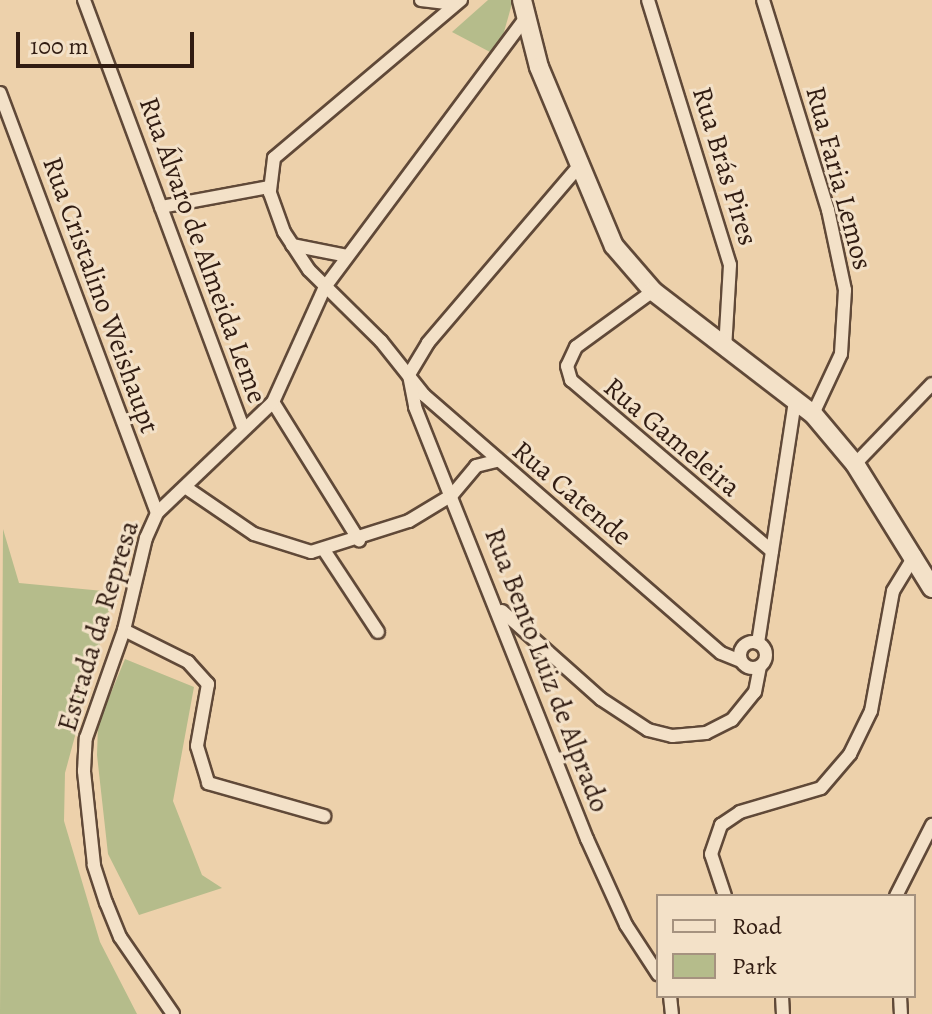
<!DOCTYPE html>
<meta charset="utf-8">
<style>
body{margin:0}
#map{position:relative;width:932px;height:1014px;overflow:hidden;background:#edd1ab;font-family:Alegreya,serif}
div>[style]{position:absolute}
.green>*{inset:0;background:#b5bc8b}
.roads{filter:drop-shadow(2px 0 #604938) drop-shadow(-2px 0 #604938) drop-shadow(0 2px #604938) drop-shadow(0 -2px #604938)}
.street>*{height:12px;margin:-6px;padding:0 6px;transform-origin:6px;border-radius:6px;background:#f3e1c8}
.street>.ring{margin:-6px;padding:0;box-sizing:content-box;background:none;border:12px solid #f3e1c8;border-radius:50%}
.secondary>*{height:18px;margin:-9px;padding:0 9px;transform-origin:9px;border-radius:9px;background:#f3e1c8}
span{translate:-50% -50%;white-space:nowrap;text-align:center;line-height:1.15;-webkit-text-stroke:6px #f3e1c8;paint-order:stroke}
.street-label{font-size:28px;color:#311c12}
.legend{position:absolute;left:656px;top:894px;width:260px;height:104px;box-sizing:border-box;background:#f3e1c8;border:2px solid #a5927f;margin:0;padding:10px 14px;list-style:none;font-size:24px;color:#311c12}
.legend li{display:flex;align-items:center;gap:16px;height:40px}
.legend b{width:40px;border:2px solid #a5927f}
.scale{position:absolute;left:16px;top:32px;width:178px;height:36px;box-sizing:border-box;border:4px solid #311c12;border-top:0;padding-left:10px;font-size:24px;line-height:28px;white-space:nowrap;color:#311c12;-webkit-text-stroke:6px #f3e1c8;paint-order:stroke}
</style>
<div id="map">
<div class="green">
<div style="clip-path:polygon(488px 0,513px 0,502px 39px,490px 52px,452px 32px)"></div>
<div style="clip-path:polygon(3px 529px,19px 583px,114px 592px,65px 773px,64px 821px,100px 942px,137px 1014px,0 1014px)"></div>
<div style="clip-path:polygon(125px 659px,194px 687px,173px 801px,202px 875px,222px 888px,139px 915px,108px 854px,97px 755px,98px 724px)"></div>
</div>
<div class="roads">
<div class="street">
<div style="left:84px;top:0;width:457px;rotate:69.6deg"></div>
<div style="left:421px;top:0;width:34px;rotate:7deg"></div>
<div style="left:461px;top:0;width:245px;rotate:139.8deg"></div>
<div style="left:274px;top:158px;width:35px;rotate:97deg"></div>
<div style="left:270px;top:193px;width:41px;rotate:70.3deg"></div>
<div style="left:284px;top:232px;width:45px;rotate:56.7deg"></div>
<div style="left:309px;top:270px;width:101px;rotate:44.6deg"></div>
<div style="left:381px;top:341px;width:69px;rotate:51.5deg"></div>
<div style="left:424px;top:395px;width:393px;rotate:41deg"></div>
<div style="left:721px;top:653px;width:22px;rotate:22deg"></div>
<div style="left:648px;top:0;width:277px;rotate:72.8deg"></div>
<div style="left:730px;top:265px;width:85px;rotate:93.4deg"></div>
<div style="left:763px;top:0;width:220px;rotate:72.8deg"></div>
<div style="left:828px;top:210px;width:82px;rotate:78deg"></div>
<div style="left:845px;top:290px;width:64px;rotate:93.6deg"></div>
<div style="left:841px;top:354px;width:66px;rotate:115deg"></div>
<div style="left:0;top:93px;width:448px;rotate:69.5deg"></div>
<div style="left:579px;top:166px;width:233px;rotate:130.5deg"></div>
<div style="left:428px;top:343px;width:37px;rotate:121deg"></div>
<div style="left:409px;top:375px;width:33px;rotate:79deg"></div>
<div style="left:415px;top:407px;width:465px;rotate:68.3deg"></div>
<div style="left:587px;top:839px;width:94px;rotate:65.6deg"></div>
<div style="left:626px;top:925px;width:59px;rotate:56.9deg"></div>
<div style="left:161px;top:207px;width:110px;rotate:-10.5deg"></div>
<div style="left:292px;top:245px;width:56px;rotate:11.3deg"></div>
<div style="left:653px;top:291px;width:95px;rotate:144deg"></div>
<div style="left:576px;top:347px;width:21px;rotate:115deg"></div>
<div style="left:567px;top:366px;width:15px;rotate:74deg"></div>
<div style="left:571px;top:380px;width:264px;rotate:40.4deg"></div>
<div style="left:273px;top:402px;width:163px;rotate:58.1deg"></div>
<div style="left:855px;top:464px;width:111px;rotate:-46.1deg"></div>
<div style="left:188px;top:489px;width:80px;rotate:34.3deg"></div>
<div style="left:254px;top:534px;width:60px;rotate:17.5deg"></div>
<div style="left:311px;top:552px;width:103px;rotate:-17.6deg"></div>
<div style="left:409px;top:521px;width:50px;rotate:-31.2deg"></div>
<div style="left:452px;top:495px;width:38px;rotate:-50deg"></div>
<div style="left:476px;top:466px;width:21px;rotate:-14deg"></div>
<div style="left:324px;top:550px;width:98px;rotate:56.6deg"></div>
<div style="left:502px;top:611px;width:132px;rotate:41.6deg"></div>
<div style="left:601px;top:699px;width:56px;rotate:33.4deg"></div>
<div style="left:648px;top:730px;width:25px;rotate:14deg"></div>
<div style="left:672px;top:736px;width:34px;rotate:-5deg"></div>
<div style="left:706px;top:733px;width:29px;rotate:-27deg"></div>
<div style="left:732px;top:720px;width:36px;rotate:-51deg"></div>
<div style="left:755px;top:692px;width:26px;rotate:-79deg"></div>
<div style="left:124px;top:630px;width:72px;rotate:26.6deg"></div>
<div style="left:188px;top:662px;width:30px;rotate:48deg"></div>
<div style="left:208px;top:684px;width:63px;rotate:100.1deg"></div>
<div style="left:197px;top:746px;width:39px;rotate:73deg"></div>
<div style="left:208px;top:783px;width:121px;rotate:15.9deg"></div>
<div class="ring" style="left:740px;top:642px;width:14px;height:14px"></div>
<div style="left:758px;top:643px;width:245px;rotate:-81.3deg"></div>
<div style="left:725px;top:896px;width:44px;rotate:-108.4deg"></div>
<div style="left:711px;top:854px;width:31px;rotate:-71deg"></div>
<div style="left:721px;top:825px;width:23px;rotate:-34deg"></div>
<div style="left:740px;top:812px;width:84px;rotate:-16.5deg"></div>
<div style="left:821px;top:788px;width:45px;rotate:-49.5deg"></div>
<div style="left:850px;top:754px;width:48px;rotate:-64deg"></div>
<div style="left:871px;top:711px;width:122px;rotate:-79.6deg"></div>
<div style="left:893px;top:591px;width:42px;rotate:-58.6deg"></div>
<div style="left:896px;top:896px;width:80px;rotate:-63.1deg"></div>
<div style="left:670px;top:996px;width:18px;rotate:84deg"></div>
<div style="left:782px;top:996px;width:18px;rotate:87deg"></div>
<div style="left:900px;top:996px;width:18px;rotate:87deg"></div>
<div style="left:173px;top:1014px;width:93px;rotate:-124.5deg"></div>
<div style="left:120px;top:937px;width:37px;rotate:-112deg"></div>
<div style="left:106px;top:903px;width:40px;rotate:-108deg"></div>
<div style="left:94px;top:865px;width:95px;rotate:-96.1deg"></div>
<div style="left:84px;top:771px;width:33px;rotate:-87deg"></div>
<div style="left:86px;top:738px;width:114px;rotate:-70.6deg"></div>
<div style="left:124px;top:630px;width:95px;rotate:-76.6deg"></div>
<div style="left:146px;top:538px;width:27px;rotate:-66deg"></div>
<div style="left:157px;top:513px;width:161px;rotate:-43.7deg"></div>
<div style="left:273px;top:402px;width:126px;rotate:-65.7deg"></div>
<div style="left:325px;top:287px;width:333px;rotate:-53.3deg"></div>
</div>
<div class="secondary">
<div style="left:522px;top:0;width:69px;rotate:75.8deg"></div>
<div style="left:539px;top:67px;width:194px;rotate:67.3deg"></div>
<div style="left:614px;top:246px;width:60px;rotate:49.1deg"></div>
<div style="left:653px;top:291px;width:202px;rotate:37.6deg"></div>
<div style="left:813px;top:414px;width:65px;rotate:50deg"></div>
<div style="left:855px;top:464px;width:146px;rotate:58.2deg"></div>
</div>
</div>
<div class="street-label">
<span style="left:725px;top:166px;rotate:73deg">Rua Brás Pires</span>
<span style="left:839px;top:178px;rotate:75deg">Rua Faria Lemos</span>
<span style="left:203px;top:250px;rotate:70deg">Rua Álvaro de Almeida Leme</span>
<span style="left:101px;top:295px;rotate:70deg">Rua Cristalino Weishaupt</span>
<span style="left:672px;top:437px;rotate:40deg">Rua Gameleira</span>
<span style="left:572px;top:493px;rotate:40deg">Rua Catende</span>
<span style="left:98px;top:626px;rotate:-73deg">Estrada da Represa</span>
<span style="left:547px;top:670px;rotate:69deg">Rua Bento Luiz de Alprado</span>
</div>
<ul class="legend">
<li><b style="height:10px;background:#f3e1c8"></b>Road</li>
<li><b style="height:22px;background:#b5bc8b"></b>Park</li>
</ul>
<div class="scale">100 m</div>
</div>
